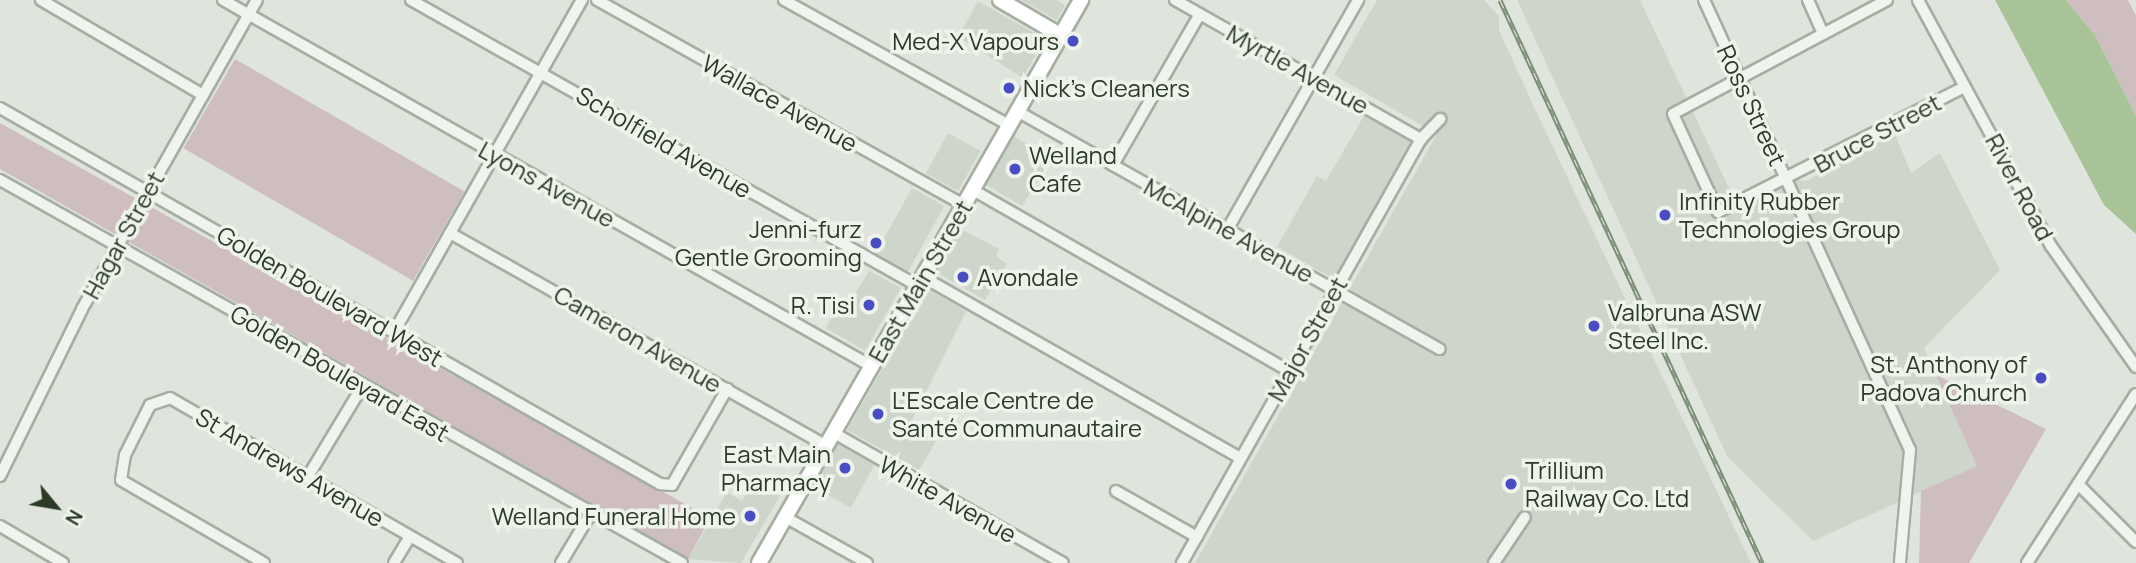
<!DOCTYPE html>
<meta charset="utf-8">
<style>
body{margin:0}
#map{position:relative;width:2136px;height:563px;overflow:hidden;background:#dfe5dc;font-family:Manrope,sans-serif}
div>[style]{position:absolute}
.built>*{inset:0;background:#ced6cb;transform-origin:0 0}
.green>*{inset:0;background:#cfbec0;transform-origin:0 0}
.water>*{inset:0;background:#a9c399}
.roads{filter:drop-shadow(2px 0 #a6aea2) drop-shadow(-2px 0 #a6aea2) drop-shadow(0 2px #a6aea2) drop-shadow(0 -2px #a6aea2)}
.minor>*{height:10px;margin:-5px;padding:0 5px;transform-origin:5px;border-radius:5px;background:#f0f4ef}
.major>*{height:14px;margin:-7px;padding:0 7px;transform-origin:7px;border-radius:7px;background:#fff}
.rail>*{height:5px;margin-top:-2.5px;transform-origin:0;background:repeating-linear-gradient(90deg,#eef3eb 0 8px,#7d8e77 0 16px);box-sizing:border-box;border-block:2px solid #7d8e77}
.dots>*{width:19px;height:19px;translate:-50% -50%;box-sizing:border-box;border:4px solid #eef3eb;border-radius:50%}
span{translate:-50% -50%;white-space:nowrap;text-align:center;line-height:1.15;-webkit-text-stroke:7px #eef3eb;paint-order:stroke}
.poi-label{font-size:24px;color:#2c3a27}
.right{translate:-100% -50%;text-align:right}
.left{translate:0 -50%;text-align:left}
.street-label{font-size:24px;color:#2c3a27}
.north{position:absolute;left:21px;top:472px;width:70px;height:70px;-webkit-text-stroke:5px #eef3eb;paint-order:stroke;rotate:120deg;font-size:19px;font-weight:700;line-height:28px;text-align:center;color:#2c3a27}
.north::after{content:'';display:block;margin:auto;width:24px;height:32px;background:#2c3a27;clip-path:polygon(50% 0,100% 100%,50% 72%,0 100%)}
</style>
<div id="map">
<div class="built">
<div style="clip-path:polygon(1021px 0,1057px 0,1065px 5px,1057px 20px)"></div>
<div style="clip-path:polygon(1377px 0,1484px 0,1499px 16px,1499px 30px,1534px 107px,1751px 563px,1195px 563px,1437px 134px,1334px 75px)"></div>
<div style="clip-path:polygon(1517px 0,1640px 0,1738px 207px,1788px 179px,1806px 181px,1895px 134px,1911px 173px,1940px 153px,2000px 270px,1924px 348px,1977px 466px,1813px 541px,1727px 456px)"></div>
<div style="clip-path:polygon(978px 1px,1038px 35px,1041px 45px,1023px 78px,958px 37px)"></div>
<div style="clip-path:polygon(1365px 114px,1414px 141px,1339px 282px,1277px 247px,1317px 176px,1326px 181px)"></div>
<div style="left:948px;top:133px;width:37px;height:46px;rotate:29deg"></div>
<div style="left:1014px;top:136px;width:43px;height:56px;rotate:31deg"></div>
<div style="left:912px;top:188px;width:37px;height:75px;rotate:29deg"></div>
<div style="clip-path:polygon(961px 229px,999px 249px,996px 256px,1007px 264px,985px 300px,936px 272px)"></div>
<div style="clip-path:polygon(869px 271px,901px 288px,865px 351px,826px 328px,837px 308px,844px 312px)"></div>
<div style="clip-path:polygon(928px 289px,966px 311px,909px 426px,936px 441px,919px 470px,847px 430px)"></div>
<div style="left:837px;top:444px;width:43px;height:49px;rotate:29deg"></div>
<div style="clip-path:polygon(758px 474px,785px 487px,741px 563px,688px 559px,727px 492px,742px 501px)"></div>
</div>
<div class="green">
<div style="clip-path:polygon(2066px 0,2128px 0,2136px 16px,2136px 116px,2095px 35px)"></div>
<div style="left:235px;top:59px;width:265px;height:103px;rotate:30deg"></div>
<div style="clip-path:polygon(0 123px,710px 518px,688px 559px,0 169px)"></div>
<div style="clip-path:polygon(1936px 375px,2046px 429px,1969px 563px,1919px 563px,1921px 491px,1977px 466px)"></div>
</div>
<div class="water">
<div style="clip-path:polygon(1995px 0,2066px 0,2095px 35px,2136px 116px,2136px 234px,2104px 205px)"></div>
</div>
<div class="roads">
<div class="minor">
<div style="left:41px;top:0;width:188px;rotate:30.4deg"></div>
<div style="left:223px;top:0;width:744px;rotate:29.46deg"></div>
<div style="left:411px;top:0;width:582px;rotate:29.43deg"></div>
<div style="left:597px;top:0;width:420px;rotate:29.2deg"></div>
<div style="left:784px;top:0;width:257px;rotate:29.1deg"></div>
<div style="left:1175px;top:0;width:283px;rotate:29.5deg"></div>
<div style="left:1704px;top:0;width:495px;rotate:65.4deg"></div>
<div style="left:1910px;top:450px;width:113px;rotate:95.1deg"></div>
<div style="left:1808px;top:0;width:37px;rotate:66deg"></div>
<div style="left:1887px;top:0;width:242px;rotate:152deg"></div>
<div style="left:1673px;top:114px;width:108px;rotate:65.3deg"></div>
<div style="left:1718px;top:212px;width:274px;rotate:-26.9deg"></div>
<div style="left:1918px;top:0;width:280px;rotate:61.6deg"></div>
<div style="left:2051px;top:246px;width:148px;rotate:54.9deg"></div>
<div style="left:0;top:108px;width:760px;rotate:29.67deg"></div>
<div style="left:660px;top:484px;width:12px;rotate:5deg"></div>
<div style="left:672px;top:485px;width:111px;rotate:-60.2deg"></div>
<div style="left:1017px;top:111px;width:485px;rotate:29.4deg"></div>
<div style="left:1113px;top:165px;width:174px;rotate:-60.1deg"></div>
<div style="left:0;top:180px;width:782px;rotate:29.32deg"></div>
<div style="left:973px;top:190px;width:364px;rotate:29.8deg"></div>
<div style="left:1227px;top:230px;width:265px;rotate:-60.3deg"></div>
<div style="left:450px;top:233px;width:433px;rotate:29.5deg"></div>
<div style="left:923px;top:277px;width:365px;rotate:29.7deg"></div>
<div style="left:394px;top:332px;width:382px;rotate:-60.5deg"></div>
<div style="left:834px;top:433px;width:263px;rotate:29.6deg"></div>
<div style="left:0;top:476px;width:186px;rotate:-63.8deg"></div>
<div style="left:82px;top:309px;width:355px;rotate:-60.5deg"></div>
<div style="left:307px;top:478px;width:106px;rotate:-58.9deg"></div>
<div style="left:2078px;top:484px;width:82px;rotate:45deg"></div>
<div style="left:1116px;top:491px;width:93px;rotate:29.6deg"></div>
<div style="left:785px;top:517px;width:94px;rotate:29.3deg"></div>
<div style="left:0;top:526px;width:73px;rotate:30.4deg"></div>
<div style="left:264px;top:563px;width:165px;rotate:-149.9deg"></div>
<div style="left:121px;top:480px;width:25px;rotate:-81deg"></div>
<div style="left:125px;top:455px;width:56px;rotate:-63.4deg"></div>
<div style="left:150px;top:405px;width:21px;rotate:-19deg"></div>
<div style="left:170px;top:398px;width:331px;rotate:29.9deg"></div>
<div style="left:394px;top:563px;width:31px;rotate:-59deg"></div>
<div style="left:561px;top:563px;width:58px;rotate:-59deg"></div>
<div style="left:1182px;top:563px;width:487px;rotate:-60.6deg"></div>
<div style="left:1421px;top:139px;width:28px;rotate:-46deg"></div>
<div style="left:1494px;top:563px;width:55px;rotate:-56deg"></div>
<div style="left:2027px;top:563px;width:201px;rotate:-57.2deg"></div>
</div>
<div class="major">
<div style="left:1000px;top:0;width:69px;rotate:30.3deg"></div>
<div style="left:759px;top:563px;width:649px;rotate:-60.23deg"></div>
</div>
</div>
<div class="rail">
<div style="left:1500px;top:0;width:621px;rotate:65.04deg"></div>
</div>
<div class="dots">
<div style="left:1073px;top:41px;background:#484dc3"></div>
<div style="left:1009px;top:88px;background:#484dc3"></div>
<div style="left:1015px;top:169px;background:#484dc3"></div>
<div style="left:1665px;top:215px;background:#484dc3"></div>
<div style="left:876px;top:243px;background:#484dc3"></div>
<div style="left:963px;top:277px;background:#484dc3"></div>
<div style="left:869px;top:305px;background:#484dc3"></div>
<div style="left:1594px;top:326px;background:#484dc3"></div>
<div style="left:2041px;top:378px;background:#484dc3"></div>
<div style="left:878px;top:414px;background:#484dc3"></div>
<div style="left:845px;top:468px;background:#484dc3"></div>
<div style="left:1511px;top:484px;background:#484dc3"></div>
<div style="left:750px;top:516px;background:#484dc3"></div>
</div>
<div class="poi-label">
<span class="right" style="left:1059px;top:41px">Med-X Vapours</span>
<span class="left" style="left:1023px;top:88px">Nick's Cleaners</span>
<span class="left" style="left:1029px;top:169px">Welland<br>Cafe</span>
<span class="left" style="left:1679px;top:215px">Infinity Rubber<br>Technologies Group</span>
<span class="right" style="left:862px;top:243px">Jenni-furz<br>Gentle Grooming</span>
<span class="left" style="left:977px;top:277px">Avondale</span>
<span class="right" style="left:855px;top:305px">R. Tisi</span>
<span class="left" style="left:1608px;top:326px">Valbruna ASW<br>Steel Inc.</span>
<span class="right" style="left:2027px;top:378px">St. Anthony of<br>Padova Church</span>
<span class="left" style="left:892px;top:414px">L'Escale Centre de<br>Santé Communautaire</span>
<span class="right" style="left:831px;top:468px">East Main<br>Pharmacy</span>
<span class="left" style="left:1525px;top:484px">Trillium<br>Railway Co. Ltd</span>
<span class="right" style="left:736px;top:516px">Welland Funeral Home</span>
</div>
<div class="street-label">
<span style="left:1298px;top:69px;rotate:29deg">Myrtle Avenue</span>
<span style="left:780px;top:103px;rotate:29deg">Wallace Avenue</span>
<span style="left:1752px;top:105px;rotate:65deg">Ross Street</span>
<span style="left:1877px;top:133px;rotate:-28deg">Bruce Street</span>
<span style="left:664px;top:142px;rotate:30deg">Scholfield Avenue</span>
<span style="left:547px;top:184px;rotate:29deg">Lyons Avenue</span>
<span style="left:2020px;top:187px;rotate:62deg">River Road</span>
<span style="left:1229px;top:230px;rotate:29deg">McAlpine Avenue</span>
<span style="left:123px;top:235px;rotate:-61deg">Hagar Street</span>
<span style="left:920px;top:281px;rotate:-60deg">East Main Street</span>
<span style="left:330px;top:296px;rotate:30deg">Golden Boulevard West</span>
<span style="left:638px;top:339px;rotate:30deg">Cameron Avenue</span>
<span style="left:1307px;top:339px;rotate:-61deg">Major Street</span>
<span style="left:340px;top:373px;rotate:30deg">Golden Boulevard East</span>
<span style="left:290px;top:467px;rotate:30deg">St Andrews Avenue</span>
<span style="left:948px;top:499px;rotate:29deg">White Avenue</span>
</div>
<div class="north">N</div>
</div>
